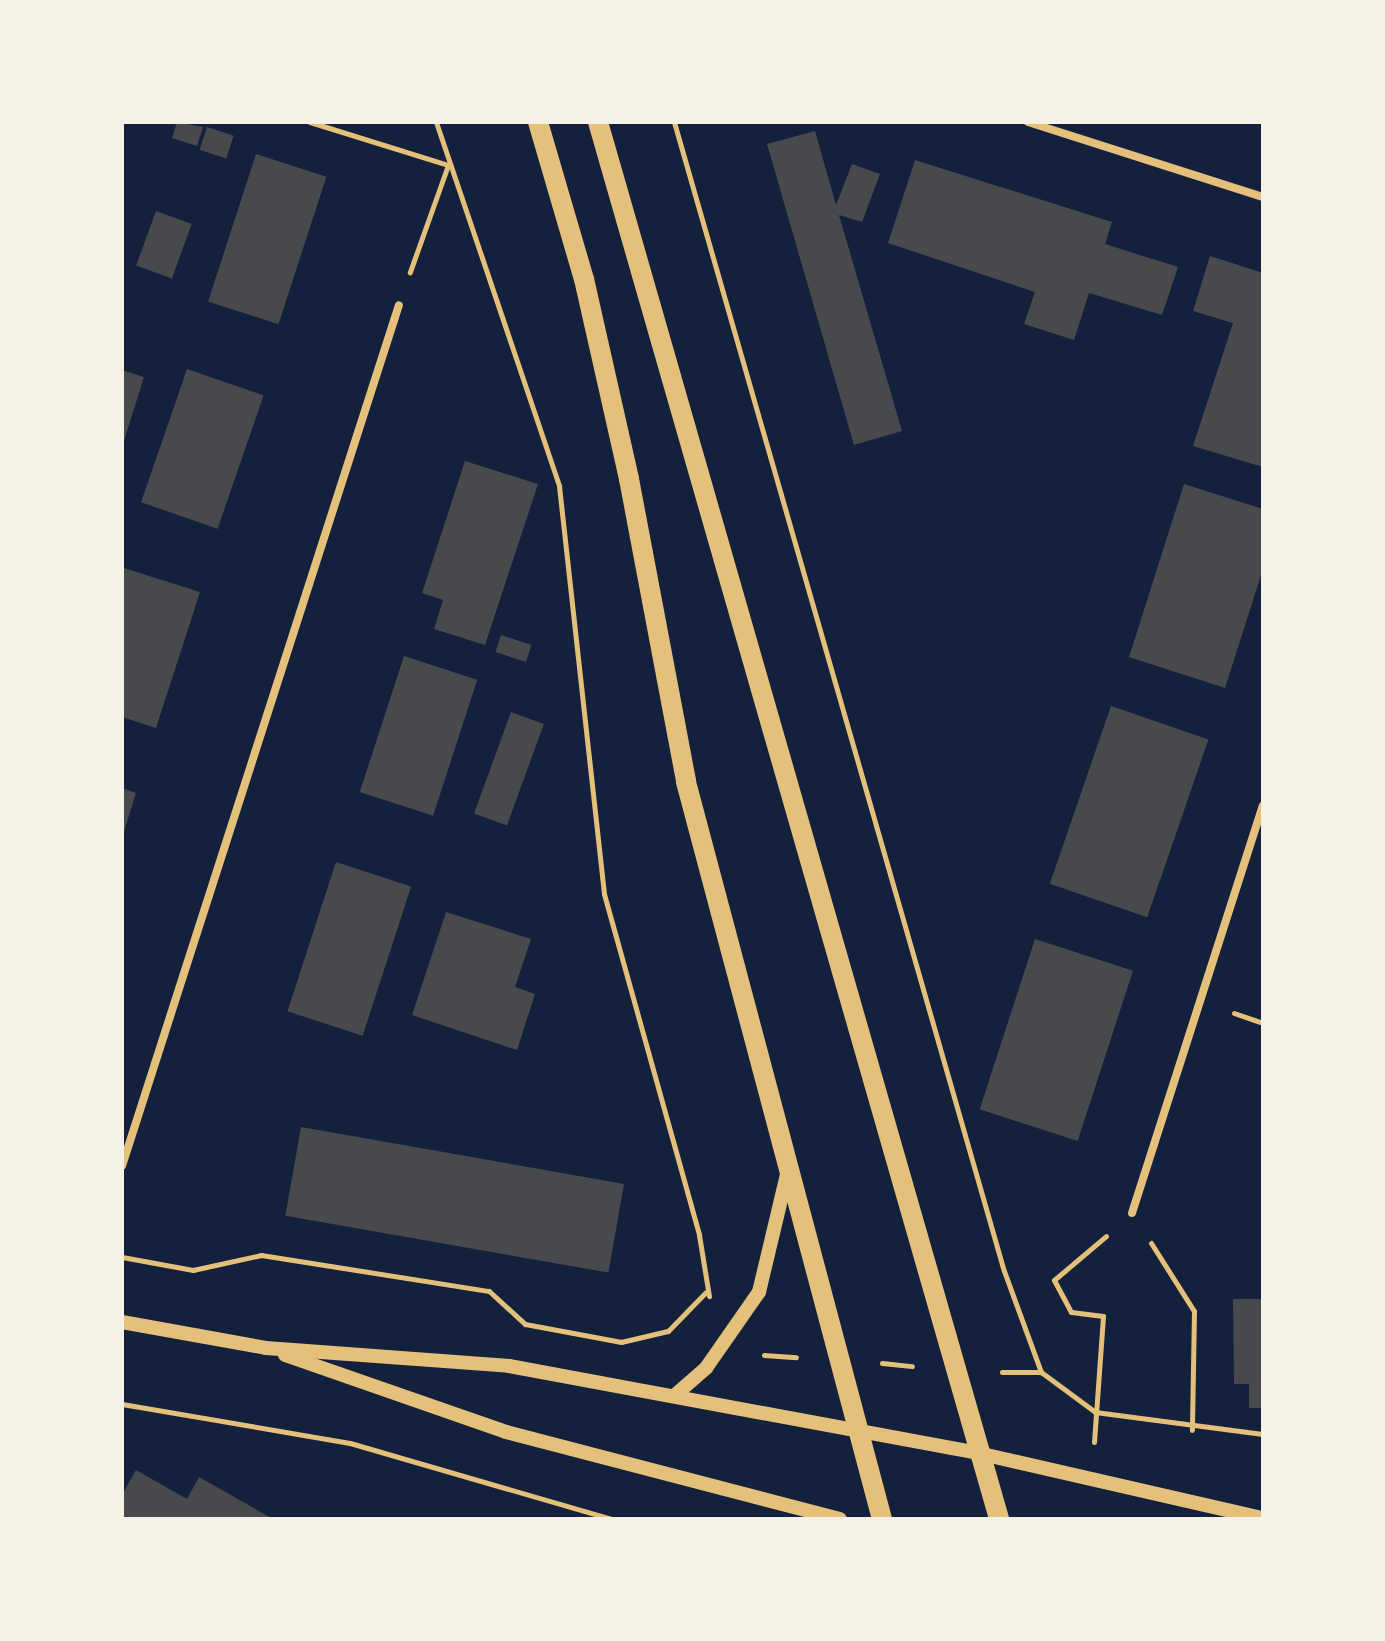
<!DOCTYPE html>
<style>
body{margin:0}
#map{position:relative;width:1385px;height:1641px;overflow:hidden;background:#14213d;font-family:"PT Sans Narrow",sans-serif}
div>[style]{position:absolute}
.building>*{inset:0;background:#48494c;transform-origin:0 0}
.path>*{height:5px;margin:-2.5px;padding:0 2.5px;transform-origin:2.5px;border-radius:2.5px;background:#e5c07b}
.minor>*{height:8px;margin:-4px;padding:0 4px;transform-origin:4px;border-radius:4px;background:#e5c07b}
.tertiary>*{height:14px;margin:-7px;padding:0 7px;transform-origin:7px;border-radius:7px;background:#e5c07b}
.primary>*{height:20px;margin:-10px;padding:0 10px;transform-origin:10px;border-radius:10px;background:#e5c07b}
span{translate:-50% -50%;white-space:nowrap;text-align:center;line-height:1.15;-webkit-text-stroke:8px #f6f1e7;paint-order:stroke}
.frame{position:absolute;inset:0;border:124px solid #f6f1e7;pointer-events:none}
</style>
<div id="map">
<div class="building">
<div style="clip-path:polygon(177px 122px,203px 127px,197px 146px,172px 138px)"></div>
<div style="left:207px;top:127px;width:28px;height:24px;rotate:18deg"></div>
<div style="clip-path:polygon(815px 131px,836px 205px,852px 164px,880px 174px,862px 222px,839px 215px,902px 431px,854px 445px,767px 144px)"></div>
<div style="left:256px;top:154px;width:74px;height:155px;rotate:18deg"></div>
<div style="clip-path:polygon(915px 160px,1112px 222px,1105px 244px,1178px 267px,1162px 315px,1089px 293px,1074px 340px,1024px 324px,1035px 292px,888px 243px)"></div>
<div style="left:156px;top:211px;width:38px;height:58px;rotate:20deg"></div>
<div style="clip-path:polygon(1210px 256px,1263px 273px,1263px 467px,1193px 446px,1233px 323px,1193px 311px)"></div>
<div style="left:187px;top:369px;width:81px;height:141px;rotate:19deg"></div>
<div style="clip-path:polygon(122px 370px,144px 377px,123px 444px,122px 444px)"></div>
<div style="clip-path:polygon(465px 461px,538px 484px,485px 645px,434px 629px,443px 600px,422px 593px)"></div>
<div style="clip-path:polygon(1184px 484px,1263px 509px,1263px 569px,1225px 688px,1129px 657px)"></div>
<div style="clip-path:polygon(124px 568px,200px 592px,156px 728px,122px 717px)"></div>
<div style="left:501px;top:635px;width:32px;height:18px;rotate:18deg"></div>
<div style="left:404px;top:656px;width:77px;height:143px;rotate:18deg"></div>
<div style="left:1111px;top:706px;width:103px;height:188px;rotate:19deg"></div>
<div style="left:511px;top:712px;width:35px;height:108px;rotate:20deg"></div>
<div style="clip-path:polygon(122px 788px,136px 793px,123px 835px,122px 835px)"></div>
<div style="left:336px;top:862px;width:79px;height:157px;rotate:18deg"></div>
<div style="clip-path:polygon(446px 912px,531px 939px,515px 987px,535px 994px,517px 1050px,412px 1015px)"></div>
<div style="left:1035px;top:939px;width:103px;height:179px;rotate:18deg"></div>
<div style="left:301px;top:1127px;width:328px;height:90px;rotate:10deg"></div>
<div style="clip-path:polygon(1233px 1299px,1263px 1299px,1263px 1408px,1249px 1408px,1249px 1384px,1234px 1384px)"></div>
<div style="clip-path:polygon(136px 1470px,187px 1499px,199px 1477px,273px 1519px,122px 1519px,122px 1495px)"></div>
</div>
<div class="path">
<div style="left:310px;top:122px;width:145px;rotate:17.3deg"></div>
<div style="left:448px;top:165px;width:114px;rotate:109.6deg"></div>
<div style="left:436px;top:122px;width:384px;rotate:71.3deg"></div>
<div style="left:559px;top:486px;width:410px;rotate:83.7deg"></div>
<div style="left:604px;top:894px;width:354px;rotate:74.4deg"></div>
<div style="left:699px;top:1235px;width:62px;rotate:80.7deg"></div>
<div style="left:674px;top:122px;width:1195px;rotate:73.98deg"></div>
<div style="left:1004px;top:1271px;width:108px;rotate:69.9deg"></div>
<div style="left:1041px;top:1372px;width:67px;rotate:36.5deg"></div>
<div style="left:1095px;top:1412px;width:169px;rotate:7.5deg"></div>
<div style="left:1234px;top:1013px;width:31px;rotate:19deg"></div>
<div style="left:1151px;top:1243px;width:80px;rotate:57.7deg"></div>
<div style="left:1194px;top:1311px;width:119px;rotate:91deg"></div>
<div style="left:122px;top:1257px;width:72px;rotate:10.4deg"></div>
<div style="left:193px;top:1270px;width:70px;rotate:-12.4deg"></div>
<div style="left:261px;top:1255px;width:231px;rotate:9deg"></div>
<div style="left:489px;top:1291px;width:49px;rotate:42.5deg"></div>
<div style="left:525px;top:1324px;width:98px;rotate:10.6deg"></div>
<div style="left:621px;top:1342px;width:48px;rotate:-13.2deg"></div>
<div style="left:668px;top:1331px;width:54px;rotate:-45.7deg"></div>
<div style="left:764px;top:1355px;width:32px;rotate:4deg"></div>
<div style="left:882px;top:1363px;width:30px;rotate:6deg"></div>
<div style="left:1002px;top:1372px;width:39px"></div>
<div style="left:122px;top:1404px;width:231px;rotate:9.7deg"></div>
<div style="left:350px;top:1443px;width:273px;rotate:16.2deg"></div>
<div style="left:1094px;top:1442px;width:126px;rotate:-85.9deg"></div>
<div style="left:1103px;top:1316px;width:32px;rotate:-173deg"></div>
<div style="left:1071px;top:1312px;width:36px;rotate:-118deg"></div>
<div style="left:1054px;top:1280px;width:68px;rotate:-40.2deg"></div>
</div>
<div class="minor">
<div style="left:1028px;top:122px;width:247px;rotate:17.7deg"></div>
<div style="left:122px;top:1166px;width:904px;rotate:-72.17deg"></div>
<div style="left:1132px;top:1213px;width:428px;rotate:-72.2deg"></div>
</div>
<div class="tertiary">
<div style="left:122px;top:1322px;width:146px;rotate:10.2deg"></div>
<div style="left:266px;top:1348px;width:244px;rotate:4.2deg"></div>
<div style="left:509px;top:1366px;width:481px;rotate:10.5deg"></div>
<div style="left:982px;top:1454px;width:283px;rotate:12.9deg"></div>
<div style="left:285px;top:1355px;width:234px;rotate:19.2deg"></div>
<div style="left:506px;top:1432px;width:345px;rotate:14.6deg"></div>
<div style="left:674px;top:1396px;width:43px;rotate:-41.2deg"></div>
<div style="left:706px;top:1368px;width:93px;rotate:-55.1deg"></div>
<div style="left:759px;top:1292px;width:125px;rotate:-76.6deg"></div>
</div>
<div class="primary">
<div style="left:538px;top:122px;width:164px;rotate:73.7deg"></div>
<div style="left:584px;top:279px;width:205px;rotate:77.3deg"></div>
<div style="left:629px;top:479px;width:308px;rotate:79.3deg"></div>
<div style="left:686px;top:782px;width:763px;rotate:75.11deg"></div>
<div style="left:598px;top:122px;width:1453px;rotate:73.98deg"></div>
</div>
<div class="frame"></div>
</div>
